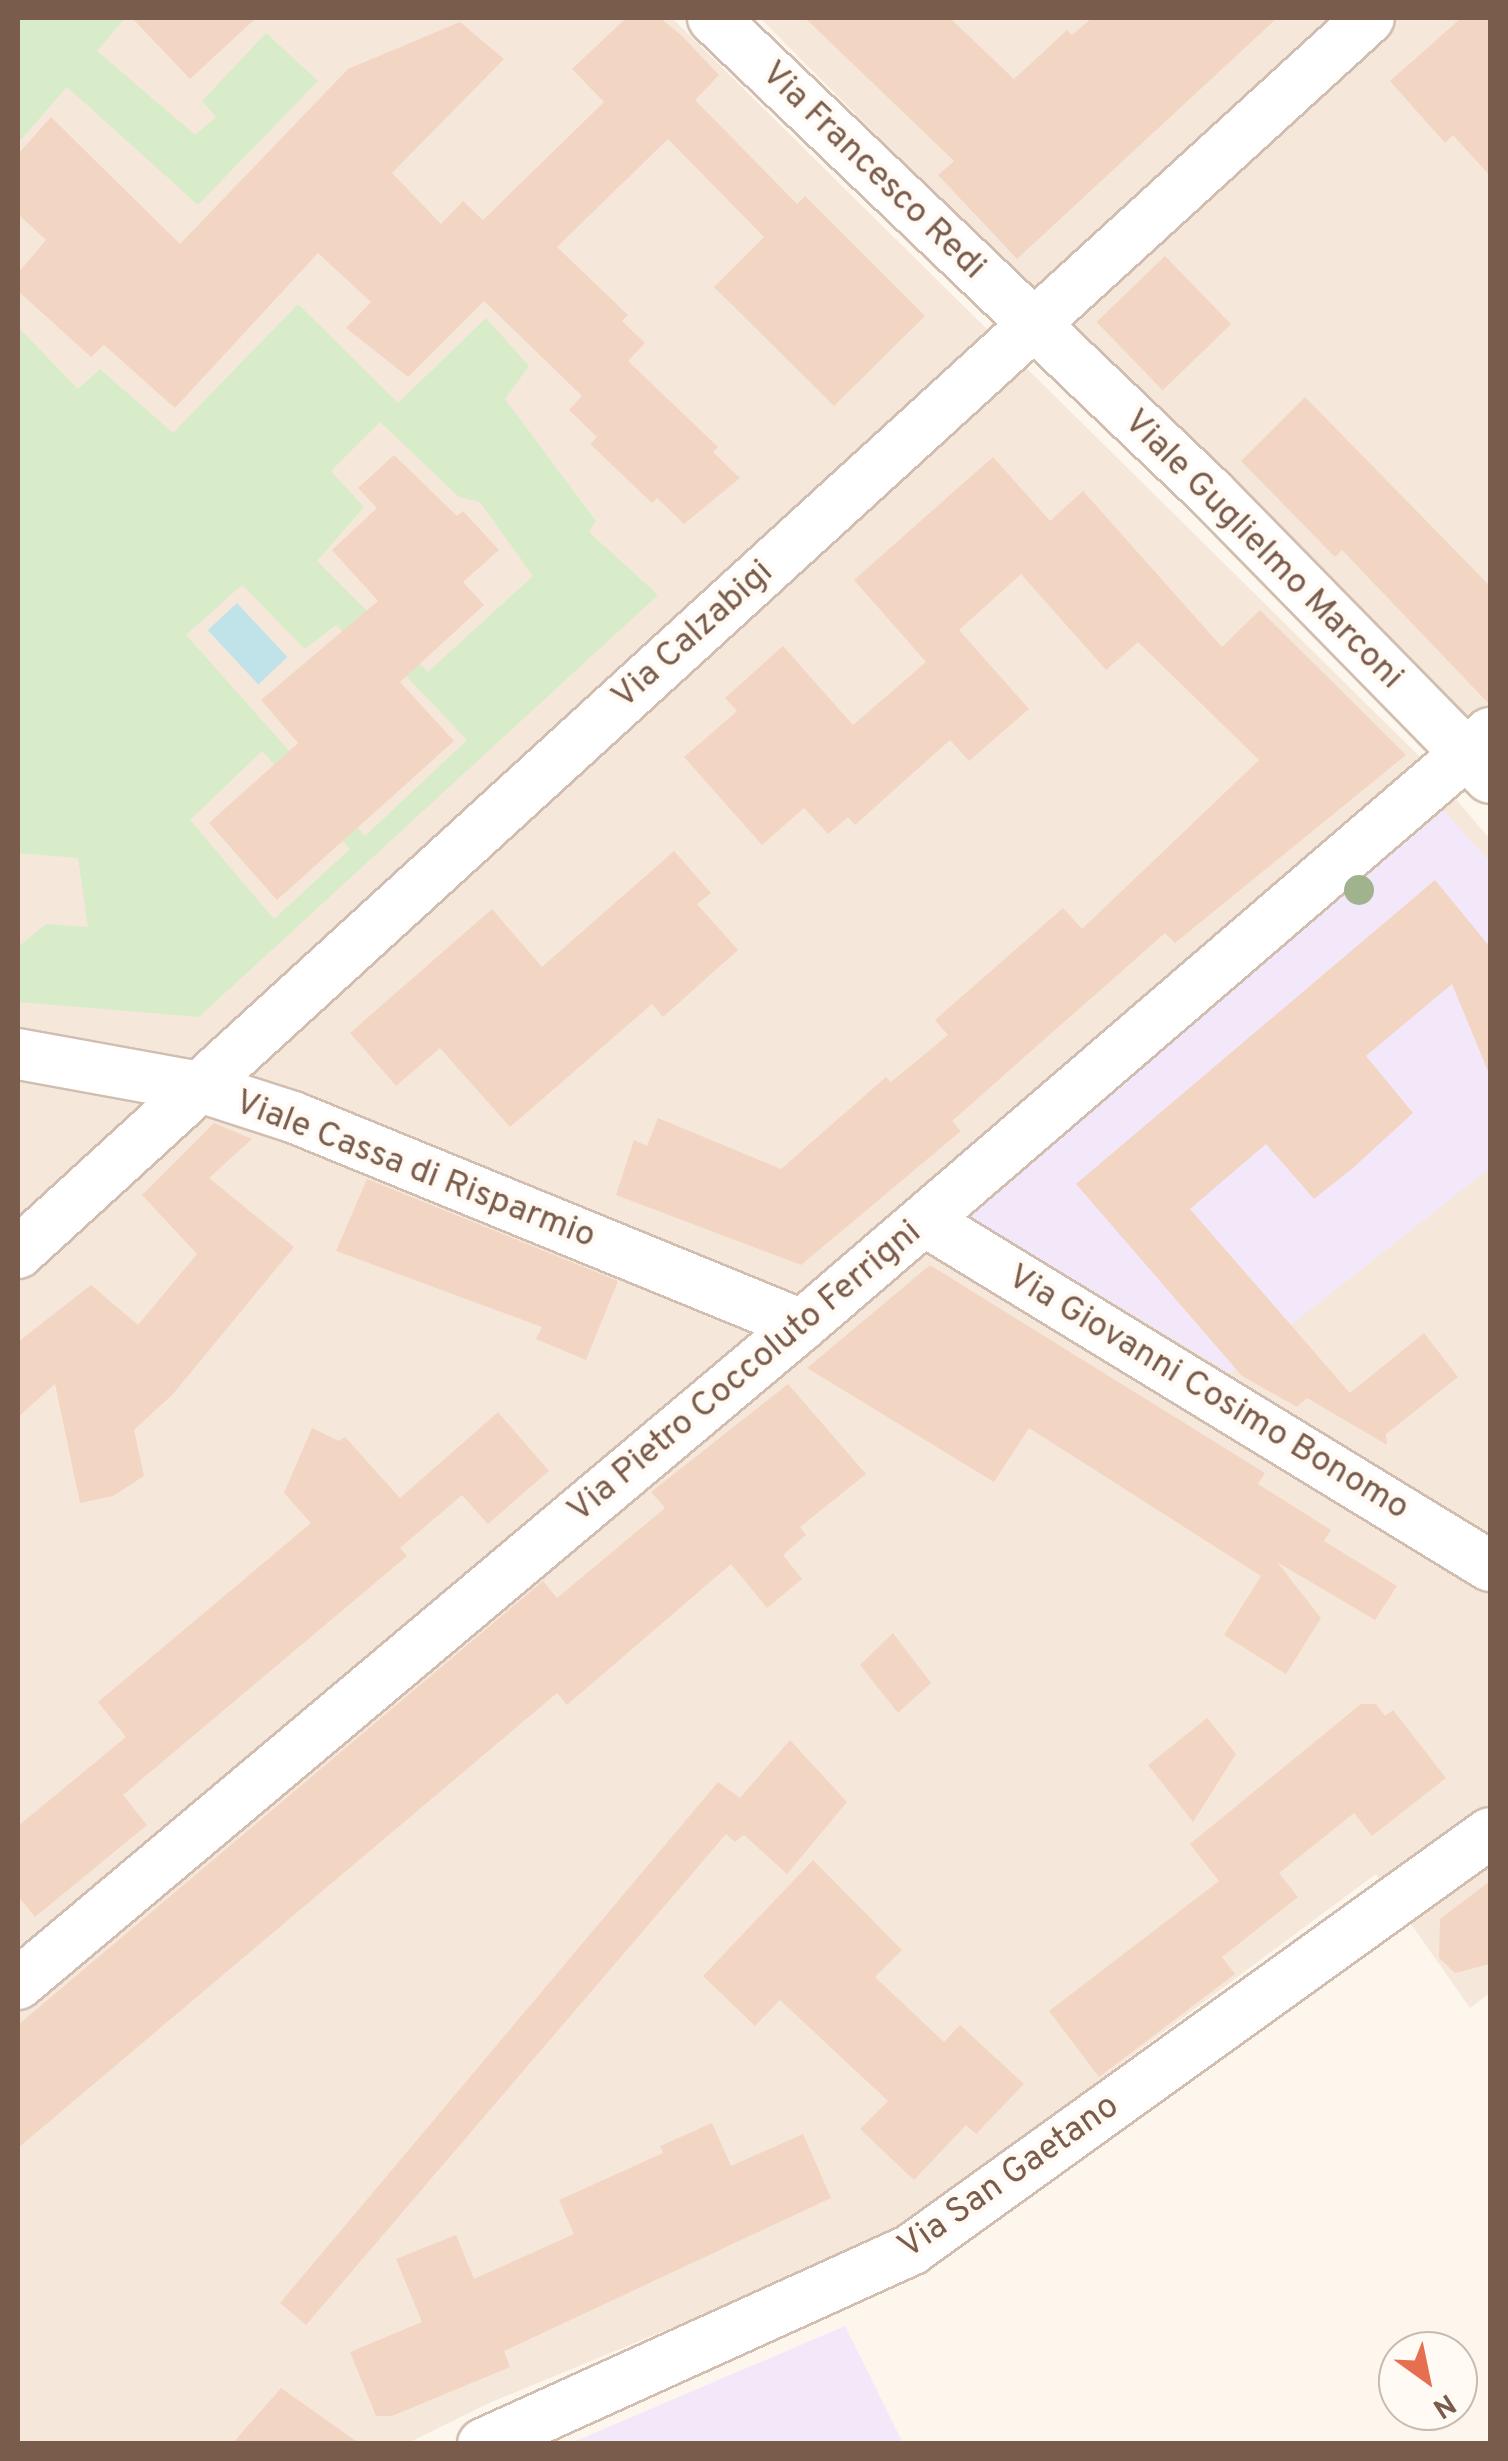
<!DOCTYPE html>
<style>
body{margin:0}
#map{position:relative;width:1508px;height:2461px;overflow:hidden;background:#fdf6ec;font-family:Overpass,sans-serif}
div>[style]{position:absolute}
.residential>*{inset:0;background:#f5e8da}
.education>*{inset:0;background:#f3e8fa}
.green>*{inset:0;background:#d8ecc9}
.water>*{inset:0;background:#bfe3e8;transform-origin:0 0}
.building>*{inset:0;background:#f3d5c3;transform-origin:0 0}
.roads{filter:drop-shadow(2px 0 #d1beb0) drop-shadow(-2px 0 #d1beb0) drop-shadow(0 2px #d1beb0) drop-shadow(0 -2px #d1beb0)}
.minor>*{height:50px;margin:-25px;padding:0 25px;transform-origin:25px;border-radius:25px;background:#fff}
.trees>*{width:30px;height:30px;margin:-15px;border-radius:50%;background:#a0b28e}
span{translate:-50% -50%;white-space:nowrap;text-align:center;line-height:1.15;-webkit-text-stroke:8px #fffaf3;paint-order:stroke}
.street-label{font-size:35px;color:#7a5c4d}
.frame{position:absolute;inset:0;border:20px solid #7a5c4d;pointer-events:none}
.north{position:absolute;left:1378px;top:2331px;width:100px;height:100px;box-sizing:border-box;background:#fffaf3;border:2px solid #cabbb1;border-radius:50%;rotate:147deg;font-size:28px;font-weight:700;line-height:40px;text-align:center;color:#7a5c4d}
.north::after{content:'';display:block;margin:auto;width:35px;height:45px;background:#e76f51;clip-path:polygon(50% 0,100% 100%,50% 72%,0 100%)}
</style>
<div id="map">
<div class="residential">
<div style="clip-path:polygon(18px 18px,672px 18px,1417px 754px,1490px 839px,1490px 1993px,1470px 2008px,1376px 1874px,884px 2240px,489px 2403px,408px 2443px,18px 2443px)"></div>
<div style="clip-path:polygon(760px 18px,1490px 18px,1490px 737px,1024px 284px)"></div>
</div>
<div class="education">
<div style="clip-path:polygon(1437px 803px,1490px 862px,1490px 1168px,1230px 1373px,959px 1210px)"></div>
<div style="clip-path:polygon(845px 2326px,903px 2443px,571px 2443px)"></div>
</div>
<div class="green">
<div style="clip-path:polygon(18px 18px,125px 18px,97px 51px,195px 135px,216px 117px,202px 101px,266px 33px,318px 81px,198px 205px,67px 87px,18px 143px)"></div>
<div style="clip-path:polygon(evenodd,298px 304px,398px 403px,486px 318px,529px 366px,505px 399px,596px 521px,589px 532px,658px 595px,199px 1017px,18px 1002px,18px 947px,46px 924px,88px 927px,78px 858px,18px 853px,18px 327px,78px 389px,100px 369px,173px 433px,298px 304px,380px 422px,459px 497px,480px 502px,533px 576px,428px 672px,317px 561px,364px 507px,331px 471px,380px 422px,298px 304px,242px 585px,305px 649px,336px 625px,378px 664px,390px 659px,467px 740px,365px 836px,186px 635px,242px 585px,298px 304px,262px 751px,350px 849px,274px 919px,190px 820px,262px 751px)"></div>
</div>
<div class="water">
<div style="left:237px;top:603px;width:74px;height:40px;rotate:47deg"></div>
</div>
<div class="building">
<div style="clip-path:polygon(132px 18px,256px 18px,190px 79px)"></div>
<div style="clip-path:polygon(626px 18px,660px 18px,681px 35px,719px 75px,695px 100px,797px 204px,805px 196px,925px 316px,834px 406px,714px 287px,764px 237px,668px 139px,557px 247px,628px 315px,622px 321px,645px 343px,628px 361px,718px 447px,713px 452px,740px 478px,684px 524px,657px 498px,652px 503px,590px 444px,597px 437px,569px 410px,582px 396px,484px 301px,408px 377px,346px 328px,371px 302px,318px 253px,175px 408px,104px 345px,91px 357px,18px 291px,18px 273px,46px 240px,18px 214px,18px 154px,51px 117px,180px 244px,348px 69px,460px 22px,504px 59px,392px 173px,441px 224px,463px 201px,483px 220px,604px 102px,572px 69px)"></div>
<div style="clip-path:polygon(805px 18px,950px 18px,1014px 79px,1067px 30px,1072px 35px,1092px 18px,1277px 18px,1017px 259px,938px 175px,954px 161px)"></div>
<div style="clip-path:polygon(1461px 18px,1490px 18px,1490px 176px,1453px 135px,1445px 143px,1390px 81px)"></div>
<div style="left:1165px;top:256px;width:95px;height:95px;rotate:46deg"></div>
<div style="clip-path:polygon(1305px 397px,1490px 586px,1490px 705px,1342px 550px,1335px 557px,1241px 461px)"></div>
<div style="clip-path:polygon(394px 455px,457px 516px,463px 511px,499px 550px,463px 582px,484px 605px,400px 682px,454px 741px,277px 900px,209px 823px,298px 743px,261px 700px,378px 601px,332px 550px,377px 508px,358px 488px)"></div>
<div style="clip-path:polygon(993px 457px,1050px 521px,1083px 491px,1222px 647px,1260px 610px,1406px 755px,1175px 943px,1165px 933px,952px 1121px,961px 1131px,801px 1265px,616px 1195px,634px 1140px,647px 1146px,658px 1118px,781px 1169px,886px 1077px,891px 1082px,948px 1035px,935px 1020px,1063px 908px,1082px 929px,1259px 760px,1138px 642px,1106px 670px,1021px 574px,959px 630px,1029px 709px,969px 761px,950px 740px,855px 825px,848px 817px,828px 834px,804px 808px,762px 845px,684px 757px,737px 711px,725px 698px,783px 646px,853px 725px,926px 662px,854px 580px)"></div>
<div style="clip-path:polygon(674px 851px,711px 893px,697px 904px,738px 950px,663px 1017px,652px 1004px,510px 1127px,440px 1048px,396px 1086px,350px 1033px,492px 909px,542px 967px)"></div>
<div style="clip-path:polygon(1435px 880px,1490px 947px,1490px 1076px,1452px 984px,1366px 1056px,1413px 1113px,1354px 1167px,1314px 1199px,1266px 1144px,1190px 1209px,1350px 1393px,1424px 1333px,1458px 1377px,1386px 1434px,1387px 1445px,1307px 1398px,1297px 1407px,1242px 1376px,1076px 1184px)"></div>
<div style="clip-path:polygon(214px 1123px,252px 1139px,209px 1178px,294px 1247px,173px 1394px,134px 1430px,144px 1476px,113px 1496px,80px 1503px,55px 1384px,18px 1417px,18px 1342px,91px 1285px,138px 1325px,197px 1254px,142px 1195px)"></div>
<div style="clip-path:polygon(367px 1179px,618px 1281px,586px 1360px,536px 1339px,542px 1327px,336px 1251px)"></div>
<div style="clip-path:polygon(930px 1265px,1265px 1473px,1258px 1484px,1331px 1530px,1324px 1541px,1397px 1586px,1375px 1620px,1277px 1562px,1321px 1618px,1286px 1674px,1224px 1635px,1261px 1576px,1029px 1428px,994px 1482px,807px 1368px)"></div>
<div style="clip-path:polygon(788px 1384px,866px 1474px,800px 1527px,806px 1535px,783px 1555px,802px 1579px,767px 1608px,731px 1564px,567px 1705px,557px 1693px,18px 2148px,18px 2025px,543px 1581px,557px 1598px,665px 1508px,651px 1492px)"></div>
<div style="clip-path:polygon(498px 1412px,549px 1471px,488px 1524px,462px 1495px,400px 1548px,407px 1556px,123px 1795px,147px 1825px,35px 1917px,18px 1896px,18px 1826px,126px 1737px,98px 1702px,311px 1523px,284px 1493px,312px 1428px,339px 1441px,345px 1437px,400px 1498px)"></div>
<div style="clip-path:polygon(893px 1633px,931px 1683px,898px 1713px,860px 1665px)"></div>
<div style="clip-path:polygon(1361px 1704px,1376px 1704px,1385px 1716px,1393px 1710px,1446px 1778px,1372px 1836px,1354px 1813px,1279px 1873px,1298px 1897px,1222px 1957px,1235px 1974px,1099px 2077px,1049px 2011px,1219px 1881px,1190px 1844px)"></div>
<div style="clip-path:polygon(1207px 1718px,1236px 1754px,1193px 1822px,1148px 1765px)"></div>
<div style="clip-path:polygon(790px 1740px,847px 1802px,787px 1874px,744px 1835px,735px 1842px,726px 1834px,306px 2325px,280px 2303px,718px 1782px,740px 1798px)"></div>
<div style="clip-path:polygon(813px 1860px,902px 1950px,875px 1977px,944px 2042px,960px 2025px,1024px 2084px,976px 2134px,966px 2125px,914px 2180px,860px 2129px,888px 2101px,780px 2000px,755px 2026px,703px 1976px)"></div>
<div style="clip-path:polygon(1490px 1881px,1490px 1964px,1455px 1973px,1439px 1958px,1440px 1919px)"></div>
<div style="clip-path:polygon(712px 2123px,731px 2166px,803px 2134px,831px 2198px,504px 2351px,510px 2367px,392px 2416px,376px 2416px,350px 2352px,422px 2322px,396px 2259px,456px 2235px,474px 2279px,574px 2234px,559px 2200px,663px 2153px,660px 2146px)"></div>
<div style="clip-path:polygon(281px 2388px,360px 2444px,232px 2444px)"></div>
</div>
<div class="roads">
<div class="minor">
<div style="left:713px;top:18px;width:690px;rotate:43.65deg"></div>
<div style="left:1212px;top:494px;width:397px;rotate:45.6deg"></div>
<div style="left:18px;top:1054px;width:185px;rotate:10.3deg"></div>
<div style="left:200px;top:1087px;width:98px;rotate:17.9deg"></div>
<div style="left:293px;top:1117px;width:550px;rotate:22.23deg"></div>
<div style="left:925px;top:1221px;width:662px;rotate:31.41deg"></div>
<div style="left:18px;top:1253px;width:1830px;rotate:-42.43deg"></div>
<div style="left:18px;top:1984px;width:1024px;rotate:-40.05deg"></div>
<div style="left:802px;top:1325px;width:908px;rotate:-40.71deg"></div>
<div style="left:483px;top:2444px;width:471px;rotate:-24.4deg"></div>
<div style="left:912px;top:2249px;width:712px;rotate:-35.74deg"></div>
</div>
</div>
<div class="trees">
<div style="left:1359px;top:890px"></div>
</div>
<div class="street-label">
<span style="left:873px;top:171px;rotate:44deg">Via Francesco Redi</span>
<span style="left:1263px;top:550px;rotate:45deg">Viale Guglielmo Marconi</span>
<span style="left:693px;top:635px;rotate:-42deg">Via Calzabigi</span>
<span style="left:415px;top:1170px;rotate:21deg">Viale Cassa di Risparmio</span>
<span style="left:745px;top:1372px;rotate:-40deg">Via Pietro Coccoluto Ferrigni</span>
<span style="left:1208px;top:1393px;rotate:31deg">Via Giovanni Cosimo Bonomo</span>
<span style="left:1009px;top:2177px;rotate:-35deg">Via San Gaetano</span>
</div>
<div class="frame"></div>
<div class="north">N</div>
</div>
